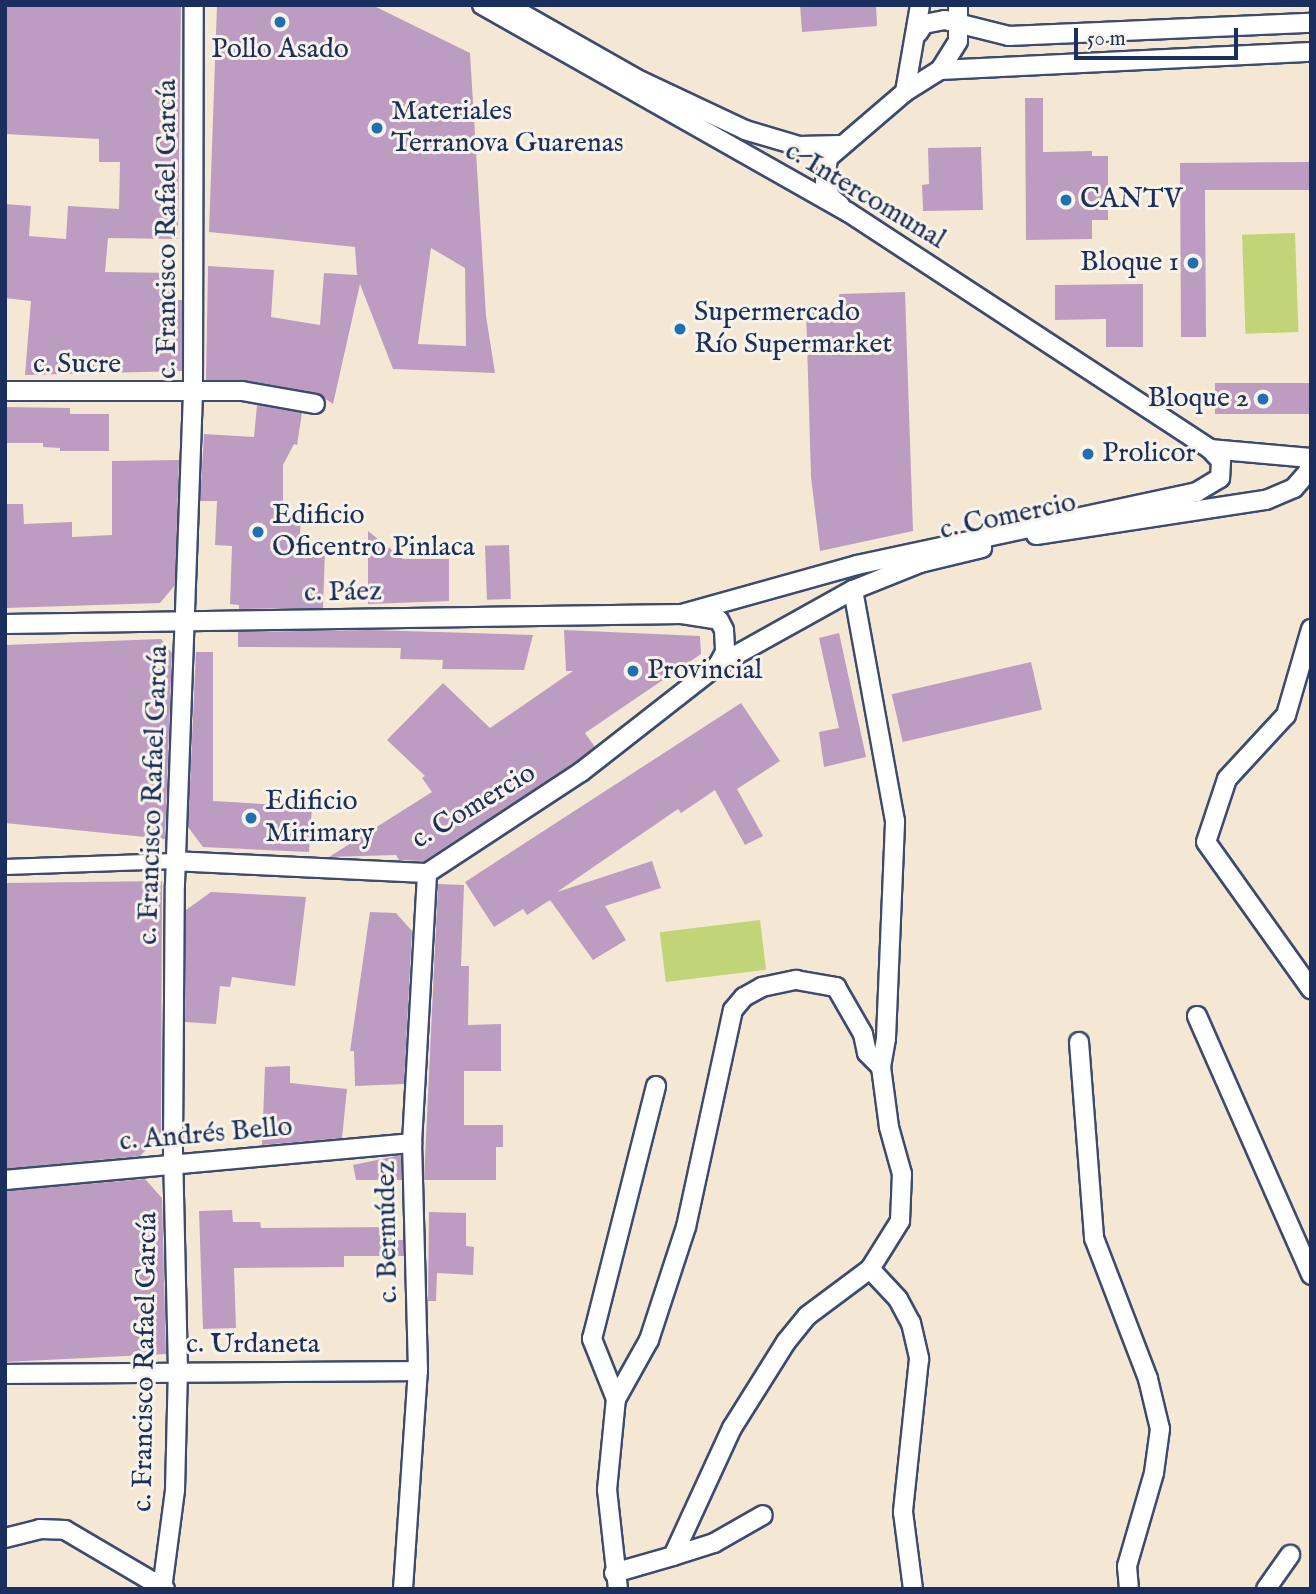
<!DOCTYPE html>
<meta charset="utf-8">
<style>
body{margin:0}
#map{position:relative;width:1316px;height:1594px;overflow:hidden;background:#f4e8d4;font-family:"IM FELL English",serif}
div>[style]{position:absolute}
.green>*{inset:0;background:#c1d477;transform-origin:0 0}
.building>*{inset:0;background:#bd9cc2;transform-origin:0 0}
.roads{filter:drop-shadow(2px 0 #3c4b70) drop-shadow(-2px 0 #3c4b70) drop-shadow(0 2px #3c4b70) drop-shadow(0 -2px #3c4b70)}
.pedestrian>*{height:14px;margin:-7px;padding:0 7px;transform-origin:7px;border-radius:7px;background:#fff}
.minor>*{height:18px;margin:-9px;padding:0 9px;transform-origin:9px;border-radius:9px;background:#fff}
.dots>*{width:19px;height:19px;translate:-50% -50%;box-sizing:border-box;border:4px solid #f7f3e8;border-radius:50%}
span{translate:-50% -50%;white-space:nowrap;text-align:center;line-height:1.15;-webkit-text-stroke:6px #f7f3e8;paint-order:stroke}
.poi-label{font-size:28px;color:#1b2f5e}
.left{translate:0 -50%;text-align:left}
.right{translate:-100% -50%;text-align:right}
.street-label{font-size:28px;color:#1b2f5e}
.frame{position:absolute;inset:0;border:7px solid #1b2f5e;pointer-events:none}
.scale{position:absolute;left:1074px;top:28px;width:164px;height:32px;box-sizing:border-box;border:4px solid #1b2f5e;border-top:0;padding-left:9px;font-size:21px;line-height:24px;white-space:nowrap;color:#1b2f5e;-webkit-text-stroke:5px #f7f3e8;paint-order:stroke}
</style>
<div id="map">
<div class="green">
<div style="left:1295px;top:233px;width:99px;height:53px;rotate:88deg"></div>
<div style="left:760px;top:920px;width:50px;height:101px;rotate:83deg"></div>
</div>
<div class="building">
<div style="clip-path:polygon(5px 5px,181px 5px,178px 239px,108px 238px,105px 272px,177px 273px,177px 300px,182px 300px,182px 371px,25px 375px,31px 301px,5px 298px,5px 204px,31px 206px,29px 236px,66px 239px,68px 206px,119px 209px,120px 162px,99px 162px,99px 139px,5px 134px)"></div>
<div style="clip-path:polygon(evenodd,217px 5px,372px 5px,470px 53px,486px 316px,495px 373px,393px 369px,360px 284px,333px 404px,317px 393px,244px 380px,206px 380px,208px 266px,274px 270px,271px 317px,320px 325px,324px 273px,357px 275px,355px 247px,209px 232px,217px 5px,431px 248px,465px 268px,466px 346px,418px 344px,431px 248px)"></div>
<div style="clip-path:polygon(800px 5px,876px 5px,877px 26px,802px 32px)"></div>
<div style="clip-path:polygon(1025px 98px,1043px 98px,1043px 152px,1092px 151px,1092px 156px,1108px 156px,1108px 220px,1092px 220px,1092px 239px,1026px 240px)"></div>
<div style="clip-path:polygon(981px 147px,983px 210px,923px 211px,922px 185px,929px 184px,928px 148px)"></div>
<div style="clip-path:polygon(1311px 162px,1311px 190px,1205px 190px,1206px 337px,1181px 337px,1180px 163px)"></div>
<div style="clip-path:polygon(1143px 284px,1143px 347px,1106px 347px,1106px 319px,1055px 320px,1055px 285px)"></div>
<div style="clip-path:polygon(905px 292px,913px 531px,820px 551px,811px 477px,806px 308px,840px 307px,839px 294px)"></div>
<div style="left:1311px;top:383px;width:31px;height:96px;rotate:90deg"></div>
<div style="clip-path:polygon(257px 405px,302px 413px,297px 445px,294px 444px,283px 465px,283px 517px,301px 518px,299px 549px,325px 550px,323px 608px,239px 609px,239px 605px,230px 604px,232px 546px,215px 545px,217px 501px,200px 501px,204px 434px,254px 437px)"></div>
<div style="clip-path:polygon(5px 407px,70px 408px,70px 414px,109px 414px,109px 451px,60px 451px,60px 448px,43px 447px,43px 443px,5px 443px)"></div>
<div style="clip-path:polygon(179px 460px,175px 585px,160px 603px,5px 608px,5px 504px,23px 504px,24px 524px,72px 522px,72px 537px,112px 535px,112px 461px)"></div>
<div style="clip-path:polygon(368px 531px,403px 559px,449px 559px,449px 601px,368px 604px)"></div>
<div style="left:509px;top:545px;width:54px;height:24px;rotate:88deg"></div>
<div style="clip-path:polygon(369px 630px,471px 633px,533px 635px,524px 670px,442px 669px,443px 660px,400px 659px,401px 648px,238px 647px,238px 632px)"></div>
<div style="clip-path:polygon(564px 630px,700px 636px,701px 654px,585px 733px,595px 747px,575px 762px,424px 861px,399px 860px,396px 855px,329px 857px,432px 792px,422px 778px,425px 776px,387px 740px,443px 683px,490px 728px,573px 671px,566px 671px)"></div>
<div style="clip-path:polygon(839px 633px,866px 757px,824px 767px,819px 732px,839px 728px,819px 638px)"></div>
<div style="clip-path:polygon(161px 639px,172px 653px,165px 839px,5px 823px,5px 645px)"></div>
<div style="clip-path:polygon(196px 652px,213px 652px,213px 801px,312px 807px,309px 852px,203px 847px,188px 827px)"></div>
<div style="left:1031px;top:662px;width:49px;height:143px;rotate:77deg"></div>
<div style="clip-path:polygon(741px 703px,780px 761px,737px 789px,763px 836px,745px 845px,715px 790px,681px 813px,678px 809px,557px 892px,652px 861px,661px 888px,605px 906px,626px 940px,593px 960px,550px 900px,527px 915px,523px 909px,494px 927px,465px 882px)"></div>
<div style="clip-path:polygon(162px 881px,161px 1135px,140px 1156px,5px 1169px,5px 883px)"></div>
<div style="clip-path:polygon(438px 884px,464px 885px,461px 966px,469px 966px,468px 1025px,501px 1024px,501px 1071px,464px 1071px,464px 1125px,503px 1125px,503px 1147px,496px 1147px,496px 1180px,424px 1180px)"></div>
<div style="clip-path:polygon(211px 892px,306px 897px,295px 986px,232px 977px,230px 987px,220px 986px,216px 1024px,185px 1022px,186px 910px)"></div>
<div style="clip-path:polygon(370px 912px,396px 913px,412px 931px,404px 1084px,355px 1086px,354px 1051px,350px 1051px)"></div>
<div style="clip-path:polygon(290px 1066px,290px 1083px,347px 1089px,342px 1138px,262px 1145px,265px 1067px)"></div>
<div style="clip-path:polygon(401px 1155px,402px 1180px,356px 1180px,353px 1165px)"></div>
<div style="clip-path:polygon(145px 1179px,162px 1198px,166px 1354px,5px 1362px,5px 1191px)"></div>
<div style="clip-path:polygon(232px 1210px,233px 1222px,260px 1222px,261px 1228px,396px 1227px,396px 1240px,403px 1240px,404px 1256px,344px 1256px,344px 1267px,234px 1268px,236px 1328px,203px 1329px,199px 1211px)"></div>
<div style="clip-path:polygon(429px 1212px,466px 1213px,466px 1246px,474px 1247px,473px 1275px,437px 1273px,436px 1301px,428px 1301px)"></div>
</div>
<div class="roads">
<div class="pedestrian">
<div style="left:5px;top:867px;width:170px;rotate:-2deg"></div>
</div>
<div class="minor">
<div style="left:482px;top:5px;width:420px;rotate:29.5deg"></div>
<div style="left:848px;top:212px;width:433px;rotate:33.2deg"></div>
<div style="left:1210px;top:449px;width:16px;rotate:47deg"></div>
<div style="left:1221px;top:461px;width:17px;rotate:93deg"></div>
<div style="left:1220px;top:478px;width:27px;rotate:149deg"></div>
<div style="left:1197px;top:492px;width:348px;rotate:167.9deg"></div>
<div style="left:857px;top:565px;width:182px;rotate:164.4deg"></div>
<div style="left:507px;top:5px;width:154px;rotate:29.6deg"></div>
<div style="left:641px;top:81px;width:115px;rotate:25.2deg"></div>
<div style="left:745px;top:130px;width:56px;rotate:16.5deg"></div>
<div style="left:799px;top:146px;width:42px;rotate:-1.4deg"></div>
<div style="left:918px;top:33px;width:11px;rotate:-56deg"></div>
<div style="left:924px;top:24px;width:21px;rotate:-11deg"></div>
<div style="left:945px;top:20px;width:66px;rotate:14deg"></div>
<div style="left:1009px;top:36px;width:302px;rotate:-2.5deg"></div>
<div style="left:940px;top:70px;width:371px;rotate:-2.8deg"></div>
<div style="left:905px;top:92px;width:88px;rotate:-80.2deg"></div>
<div style="left:840px;top:205px;width:13px;rotate:-141deg"></div>
<div style="left:830px;top:197px;width:16px;rotate:-108deg"></div>
<div style="left:825px;top:182px;width:24px;rotate:-83deg"></div>
<div style="left:828px;top:158px;width:101px;rotate:-40.6deg"></div>
<div style="left:905px;top:92px;width:41px;rotate:-32.2deg"></div>
<div style="left:940px;top:70px;width:34px;rotate:-58deg"></div>
<div style="left:958px;top:41px;width:36px;rotate:-90deg"></div>
<div style="left:5px;top:391px;width:237px"></div>
<div style="left:242px;top:391px;width:74px;rotate:10.1deg"></div>
<div style="left:1210px;top:449px;width:101px;rotate:5.1deg"></div>
<div style="left:1036px;top:535px;width:233px;rotate:-8.7deg"></div>
<div style="left:1266px;top:500px;width:30px;rotate:-23deg"></div>
<div style="left:1294px;top:488px;width:21px;rotate:-49deg"></div>
<div style="left:1308px;top:472px;width:14px;rotate:-78deg"></div>
<div style="left:5px;top:624px;width:677px;rotate:-0.85deg"></div>
<div style="left:682px;top:614px;width:37px;rotate:9deg"></div>
<div style="left:719px;top:620px;width:11px;rotate:63deg"></div>
<div style="left:724px;top:630px;width:22px;rotate:87deg"></div>
<div style="left:725px;top:652px;width:15px;rotate:118deg"></div>
<div style="left:718px;top:665px;width:174px;rotate:142deg"></div>
<div style="left:581px;top:772px;width:184px;rotate:146.7deg"></div>
<div style="left:427px;top:873px;width:252px;rotate:-177.3deg"></div>
<div style="left:1311px;top:629px;width:90px;rotate:106.2deg"></div>
<div style="left:1286px;top:715px;width:87px;rotate:132.7deg"></div>
<div style="left:1227px;top:779px;width:66px;rotate:108.4deg"></div>
<div style="left:1206px;top:842px;width:181px;rotate:54.5deg"></div>
<div style="left:718px;top:665px;width:154px;rotate:-29.1deg"></div>
<div style="left:853px;top:590px;width:72px;rotate:-21.9deg"></div>
<div style="left:920px;top:563px;width:64px;rotate:-13.6deg"></div>
<div style="left:1197px;top:1016px;width:283px;rotate:66.2deg"></div>
<div style="left:1079px;top:1042px;width:197px;rotate:85.6deg"></div>
<div style="left:1094px;top:1238px;width:151px;rotate:69deg"></div>
<div style="left:1148px;top:1379px;width:51px;rotate:76.5deg"></div>
<div style="left:1160px;top:1429px;width:44px;rotate:97.8deg"></div>
<div style="left:1154px;top:1473px;width:97px;rotate:106.2deg"></div>
<div style="left:1127px;top:1566px;width:23px;rotate:85deg"></div>
<div style="left:5px;top:1180px;width:409px;rotate:-5.2deg"></div>
<div style="left:870px;top:1269px;width:41px;rotate:47deg"></div>
<div style="left:898px;top:1299px;width:27px;rotate:62deg"></div>
<div style="left:911px;top:1323px;width:37px;rotate:77deg"></div>
<div style="left:919px;top:1359px;width:154px;rotate:96deg"></div>
<div style="left:903px;top:1512px;width:78px;rotate:82.6deg"></div>
<div style="left:5px;top:1374px;width:413px;rotate:-0.4deg"></div>
<div style="left:616px;top:1399px;width:65px;rotate:-111.8deg"></div>
<div style="left:592px;top:1339px;width:261px;rotate:-75.8deg"></div>
<div style="left:5px;top:1538px;width:36px;rotate:-14deg"></div>
<div style="left:40px;top:1529px;width:25px;rotate:2deg"></div>
<div style="left:65px;top:1530px;width:116px;rotate:30.5deg"></div>
<div style="left:673px;top:1556px;width:43px;rotate:-17.6deg"></div>
<div style="left:714px;top:1543px;width:56px;rotate:-29.7deg"></div>
<div style="left:614px;top:1573px;width:61px;rotate:-16.1deg"></div>
<div style="left:673px;top:1556px;width:141px;rotate:-65.3deg"></div>
<div style="left:732px;top:1428px;width:102px;rotate:-57.9deg"></div>
<div style="left:786px;top:1342px;width:33px;rotate:-51deg"></div>
<div style="left:807px;top:1316px;width:79px;rotate:-36.7deg"></div>
<div style="left:870px;top:1269px;width:57px;rotate:-58deg"></div>
<div style="left:900px;top:1221px;width:47px;rotate:-87.6deg"></div>
<div style="left:902px;top:1174px;width:49px;rotate:-105.5deg"></div>
<div style="left:889px;top:1127px;width:61px;rotate:-97.6deg"></div>
<div style="left:881px;top:1067px;width:29px;rotate:-80deg"></div>
<div style="left:886px;top:1038px;width:217px;rotate:-87.6deg"></div>
<div style="left:895px;top:821px;width:235px;rotate:-100.3deg"></div>
<div style="left:162px;top:1589px;width:100px;rotate:-82.5deg"></div>
<div style="left:175px;top:1490px;width:119px;rotate:-88.6deg"></div>
<div style="left:178px;top:1371px;width:226px;rotate:-91.3deg"></div>
<div style="left:173px;top:1145px;width:261px;rotate:-89.6deg"></div>
<div style="left:175px;top:884px;width:493px;rotate:-87.9deg"></div>
<div style="left:193px;top:391px;width:386px;rotate:-89.9deg"></div>
<div style="left:403px;top:1589px;width:219px;rotate:-86.1deg"></div>
<div style="left:418px;top:1371px;width:228px;rotate:-91.5deg"></div>
<div style="left:412px;top:1143px;width:270px;rotate:-86.8deg"></div>
<div style="left:618px;top:1589px;width:100px;rotate:-96.3deg"></div>
<div style="left:607px;top:1490px;width:91px;rotate:-84.4deg"></div>
<div style="left:616px;top:1399px;width:68px;rotate:-60.8deg"></div>
<div style="left:649px;top:1340px;width:119px;rotate:-71.9deg"></div>
<div style="left:686px;top:1227px;width:222px;rotate:-77.8deg"></div>
<div style="left:733px;top:1010px;width:17px;rotate:-50deg"></div>
<div style="left:744px;top:997px;width:21px;rotate:-29deg"></div>
<div style="left:762px;top:987px;width:35px;rotate:-12deg"></div>
<div style="left:796px;top:980px;width:41px;rotate:9.9deg"></div>
<div style="left:836px;top:987px;width:54px;rotate:60.1deg"></div>
<div style="left:863px;top:1034px;width:19px;rotate:78deg"></div>
<div style="left:867px;top:1053px;width:20px;rotate:45deg"></div>
<div style="left:1266px;top:1589px;width:42px;rotate:-54.8deg"></div>
</div>
</div>
<div class="dots">
<div style="left:280px;top:22px;background:#1f6fb2"></div>
<div style="left:377px;top:128px;background:#1f6fb2"></div>
<div style="left:1066px;top:200px;background:#1f6fb2"></div>
<div style="left:1193px;top:263px;background:#1f6fb2"></div>
<div style="left:680px;top:329px;background:#1f6fb2"></div>
<div style="left:1263px;top:399px;background:#1f6fb2"></div>
<div style="left:1088px;top:454px;background:#1f6fb2"></div>
<div style="left:258px;top:532px;background:#1f6fb2"></div>
<div style="left:633px;top:671px;background:#1f6fb2"></div>
<div style="left:251px;top:818px;background:#1f6fb2"></div>
</div>
<div class="poi-label">
<span style="left:280px;top:50px">Pollo Asado</span>
<span class="left" style="left:391px;top:128px">Materiales<br>Terranova Guarenas</span>
<span class="left" style="left:1080px;top:200px">CANTV</span>
<span class="right" style="left:1179px;top:263px">Bloque 1</span>
<span class="left" style="left:694px;top:329px">Supermercado<br>Río Supermarket</span>
<span class="right" style="left:1249px;top:399px">Bloque 2</span>
<span class="left" style="left:1102px;top:454px">Prolicor</span>
<span class="left" style="left:272px;top:532px">Edificio<br>Oficentro Pinlaca</span>
<span class="left" style="left:647px;top:671px">Provincial</span>
<span class="left" style="left:265px;top:818px">Edificio<br>Mirimary</span>
</div>
<div class="street-label">
<span style="left:865px;top:196px;rotate:31deg">c. Intercomunal</span>
<span style="left:168px;top:229px;rotate:-90deg">c. Francisco Rafael García</span>
<span style="left:77px;top:365px">c. Sucre</span>
<span style="left:1008px;top:517px;rotate:-12deg">c. Comercio</span>
<span style="left:343px;top:593px;rotate:-1deg">c. Páez</span>
<span style="left:154px;top:795px;rotate:-88deg">c. Francisco Rafael García</span>
<span style="left:474px;top:807px;rotate:-31deg">c. Comercio</span>
<span style="left:206px;top:1135px;rotate:-5deg">c. Andrés Bello</span>
<span style="left:388px;top:1232px;rotate:-91deg">c. Bermúdez</span>
<span style="left:253px;top:1345px">c. Urdaneta</span>
<span style="left:146px;top:1362px;rotate:-89deg">c. Francisco Rafael García</span>
</div>
<div class="frame"></div>
<div class="scale">50 m</div>
</div>
